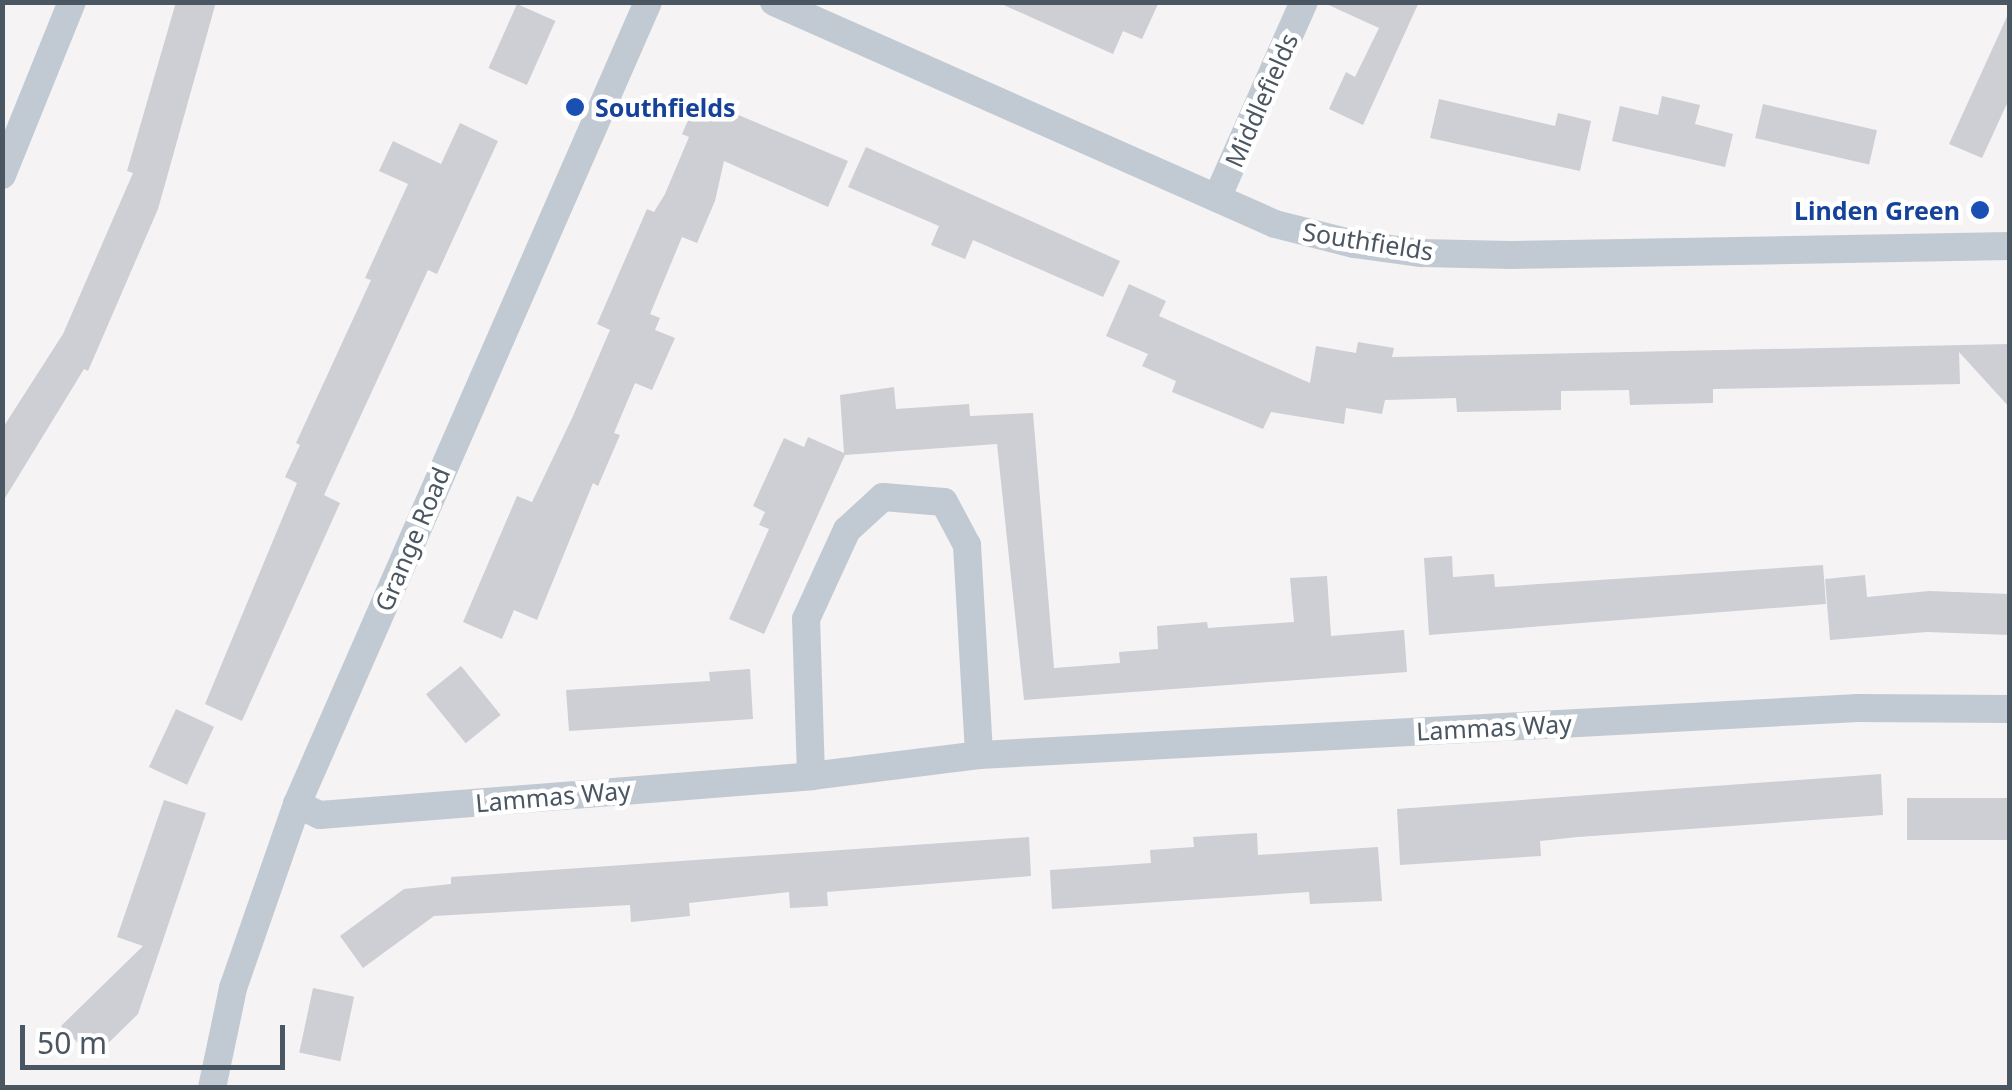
<!DOCTYPE html>
<style>
body{margin:0}
#map{position:relative;width:2012px;height:1090px;overflow:hidden;background:#f5f3f3;font-family:"Noto Sans",sans-serif}
div>[style]{position:absolute}
.building>*{inset:0;background:#cdcfd5;transform-origin:0 0}
.street>*{height:28px;margin:-14px;padding:0 14px;transform-origin:14px;border-radius:14px;background:#c1cad2}
.dots>*{width:28px;height:28px;translate:-50% -50%;box-sizing:border-box;border:5px solid #fff;border-radius:50%}
span{translate:-50% -50%;white-space:nowrap;text-align:center;line-height:1.15;-webkit-text-stroke:9px #fff;paint-order:stroke}
.street-label{font-size:25px;color:#4a5661}
.transit-label{font-size:25px;color:#164399;font-weight:700}
.left{translate:0 -50%;text-align:left}
.right{translate:-100% -50%;text-align:right}
.frame{position:absolute;inset:0;border:5px solid #4a5661;pointer-events:none}
.scale{position:absolute;left:20px;top:1025px;width:265px;height:45px;box-sizing:border-box;border:5px solid #4a5661;border-top:0;padding-left:12px;font-size:30px;line-height:35px;white-space:nowrap;color:#4a5661;-webkit-text-stroke:8px #fff;paint-order:stroke}
</style>
<div id="map">
<div class="building">
<div style="clip-path:polygon(176px 2px,216px 2px,158px 209px,88px 371px,84px 369px,2px 503px,2px 429px,63px 334px,133px 173px,127px 171px)"></div>
<div style="clip-path:polygon(997px 2px,1159px 2px,1142px 39px,1123px 31px,1113px 54px)"></div>
<div style="clip-path:polygon(1322px 2px,1419px 2px,1363px 125px,1329px 109px,1346px 72px,1355px 77px,1379px 28px)"></div>
<div style="left:517px;top:4px;width:42px;height:70px;rotate:24deg"></div>
<div style="clip-path:polygon(2010px 10px,2010px 97px,1982px 158px,1949px 144px)"></div>
<div style="clip-path:polygon(1662px 96px,1700px 105px,1695px 124px,1733px 134px,1725px 167px,1612px 141px,1620px 106px,1658px 115px)"></div>
<div style="clip-path:polygon(698px 98px,848px 161px,828px 207px,724px 161px,715px 201px,697px 243px,682px 237px,650px 314px,660px 318px,655px 330px,675px 338px,652px 390px,635px 383px,614px 433px,620px 435px,598px 486px,593px 483px,537px 620px,514px 610px,502px 639px,463px 622px,517px 496px,532px 502px,573px 416px,610px 330px,597px 324px,647px 209px,654px 212px,665px 194px,689px 137px,682px 134px)"></div>
<div style="clip-path:polygon(1439px 99px,1555px 126px,1558px 113px,1591px 121px,1580px 171px,1430px 138px)"></div>
<div style="left:1763px;top:104px;width:117px;height:35px;rotate:13deg"></div>
<div style="clip-path:polygon(460px 123px,498px 141px,437px 274px,428px 270px,324px 495px,340px 503px,242px 721px,205px 704px,297px 483px,285px 477px,300px 445px,296px 443px,371px 280px,365px 278px,408px 184px,379px 171px,393px 141px,441px 164px)"></div>
<div style="clip-path:polygon(866px 147px,1120px 261px,1103px 297px,973px 240px,965px 259px,931px 245px,939px 226px,848px 187px)"></div>
<div style="clip-path:polygon(1129px 284px,1166px 301px,1159px 316px,1310px 383px,1316px 346px,1356px 353px,1358px 342px,1394px 348px,1392px 357px,2010px 344px,2010px 408px,1959px 352px,1960px 384px,1713px 389px,1713px 403px,1630px 405px,1629px 390px,1561px 391px,1561px 410px,1457px 412px,1456px 398px,1385px 400px,1382px 414px,1346px 408px,1344px 424px,1271px 412px,1263px 429px,1172px 392px,1176px 381px,1142px 366px,1148px 354px,1106px 336px)"></div>
<div style="clip-path:polygon(894px 387px,896px 409px,969px 404px,970px 416px,1033px 413px,1054px 668px,1120px 663px,1119px 652px,1158px 649px,1157px 626px,1207px 622px,1208px 628px,1294px 622px,1290px 578px,1327px 576px,1331px 636px,1404px 630px,1407px 672px,1024px 700px,997px 444px,845px 455px,764px 634px,729px 619px,769px 529px,759px 525px,765px 512px,753px 506px,784px 438px,804px 447px,808px 437px,844px 453px,840px 395px)"></div>
<div style="clip-path:polygon(1452px 556px,1453px 577px,1494px 574px,1495px 587px,1823px 565px,1826px 604px,1429px 635px,1424px 558px)"></div>
<div style="clip-path:polygon(1865px 575px,1867px 597px,1929px 591px,2010px 594px,2010px 635px,1927px 632px,1830px 640px,1825px 579px)"></div>
<div style="left:461px;top:666px;width:63px;height:45px;rotate:51deg"></div>
<div style="clip-path:polygon(750px 669px,753px 719px,569px 731px,566px 690px,710px 681px,709px 672px)"></div>
<div style="left:176px;top:709px;width:42px;height:64px;rotate:25deg"></div>
<div style="clip-path:polygon(1881px 774px,1883px 815px,1578px 837px,1540px 841px,1541px 856px,1400px 865px,1397px 809px)"></div>
<div style="left:2010px;top:798px;width:42px;height:103px;rotate:90deg"></div>
<div style="clip-path:polygon(164px 800px,206px 813px,138px 1014px,93px 1058px,61px 1026px,143px 946px,117px 937px)"></div>
<div style="clip-path:polygon(1257px 833px,1258px 855px,1378px 847px,1382px 901px,1310px 904px,1309px 892px,1052px 909px,1050px 870px,1151px 863px,1150px 850px,1194px 847px,1193px 837px)"></div>
<div style="clip-path:polygon(1029px 837px,1031px 876px,827px 892px,828px 906px,790px 908px,789px 892px,689px 903px,690px 916px,631px 922px,630px 905px,434px 916px,363px 968px,340px 936px,404px 889px,451px 884px,451px 877px)"></div>
<div style="left:313px;top:988px;width:42px;height:66px;rotate:12deg"></div>
</div>
<div class="street">
<div style="left:774px;top:2px;width:548px;rotate:23.9deg"></div>
<div style="left:1275px;top:224px;width:81px;rotate:14.2deg"></div>
<div style="left:1354px;top:244px;width:68px;rotate:7.7deg"></div>
<div style="left:1421px;top:253px;width:89px;rotate:1.3deg"></div>
<div style="left:1510px;top:255px;width:500px;rotate:-1.03deg"></div>
<div style="left:2px;top:175px;width:187px;rotate:-68deg"></div>
<div style="left:1217px;top:198px;width:214px;rotate:-66.1deg"></div>
<div style="left:811px;top:776px;width:157px;rotate:-91.8deg"></div>
<div style="left:806px;top:619px;width:98px;rotate:-65.3deg"></div>
<div style="left:847px;top:530px;width:49px;rotate:-42.5deg"></div>
<div style="left:883px;top:497px;width:61px;rotate:4.7deg"></div>
<div style="left:944px;top:502px;width:49px;rotate:61.9deg"></div>
<div style="left:967px;top:545px;width:210px;rotate:86.7deg"></div>
<div style="left:297px;top:804px;width:25px;rotate:26deg"></div>
<div style="left:320px;top:815px;width:493px;rotate:-4.5deg"></div>
<div style="left:811px;top:776px;width:169px;rotate:-7.1deg"></div>
<div style="left:979px;top:755px;width:880px;rotate:-3.06deg"></div>
<div style="left:1858px;top:708px;width:152px;rotate:0.4deg"></div>
<div style="left:212px;top:1088px;width:102px;rotate:-78.1deg"></div>
<div style="left:233px;top:988px;width:195px;rotate:-70.8deg"></div>
<div style="left:297px;top:804px;width:875px;rotate:-66.36deg"></div>
</div>
<div class="dots">
<div style="left:575px;top:107px;background:#1a4fb4"></div>
<div style="left:1980px;top:210px;background:#1a4fb4"></div>
</div>
<div class="street-label">
<span style="left:1261px;top:100px;rotate:-66deg">Middlefields</span>
<span style="left:1368px;top:241px;rotate:9deg">Southfields</span>
<span style="left:412px;top:539px;rotate:-67deg">Grange Road</span>
<span style="left:1494px;top:727px;rotate:-3deg">Lammas Way</span>
<span style="left:553px;top:796px;rotate:-5deg">Lammas Way</span>
</div>
<div class="transit-label">
<span class="left" style="left:595px;top:107px">Southfields</span>
<span class="right" style="left:1960px;top:210px">Linden Green</span>
</div>
<div class="frame"></div>
<div class="scale">50 m</div>
</div>
